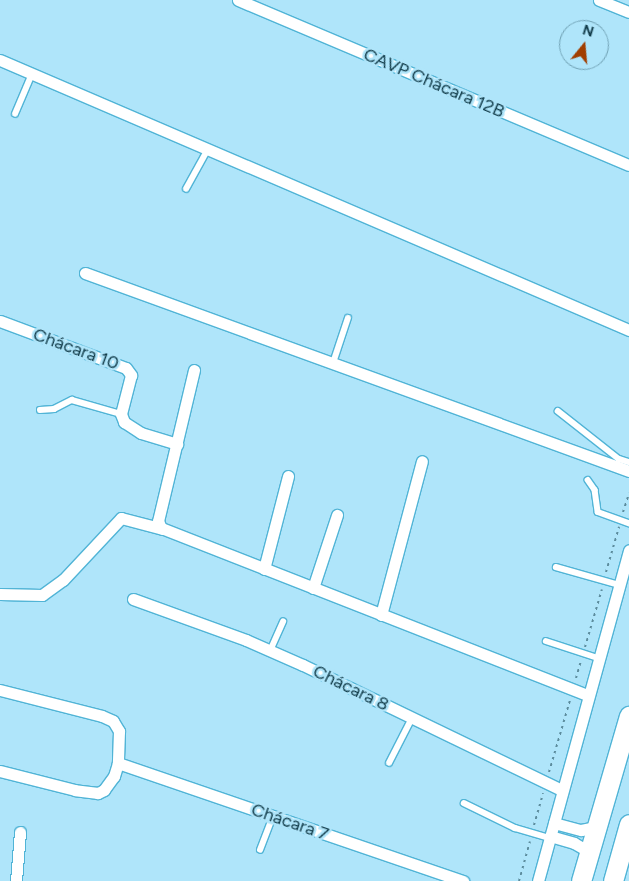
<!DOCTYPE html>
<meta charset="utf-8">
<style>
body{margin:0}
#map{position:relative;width:629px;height:881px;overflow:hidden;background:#afe5fa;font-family:Figtree,sans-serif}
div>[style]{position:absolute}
.path>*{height:2px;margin-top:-1px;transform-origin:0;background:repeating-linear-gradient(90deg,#5c8c9d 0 2.5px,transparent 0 6.5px)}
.roads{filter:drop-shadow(1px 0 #51b4d6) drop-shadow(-1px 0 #51b4d6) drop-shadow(0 1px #51b4d6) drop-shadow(0 -1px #51b4d6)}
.lane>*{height:5.5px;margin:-2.75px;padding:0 2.75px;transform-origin:2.75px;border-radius:2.75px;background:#fff}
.street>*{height:11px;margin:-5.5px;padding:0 5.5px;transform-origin:5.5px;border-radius:5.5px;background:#fff}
.primary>*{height:19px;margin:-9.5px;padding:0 9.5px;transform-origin:9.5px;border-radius:9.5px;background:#fff}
span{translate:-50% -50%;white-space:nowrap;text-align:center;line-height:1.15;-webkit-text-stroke:5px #afe5fa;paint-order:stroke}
.street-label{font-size:18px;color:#123c4a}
.north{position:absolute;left:559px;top:20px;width:50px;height:50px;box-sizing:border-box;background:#afe5fa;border:1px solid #70a1b4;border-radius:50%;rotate:17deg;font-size:14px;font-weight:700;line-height:20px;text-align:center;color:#123c4a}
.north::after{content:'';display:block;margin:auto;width:18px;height:22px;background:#a13e00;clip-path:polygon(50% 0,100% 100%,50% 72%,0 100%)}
</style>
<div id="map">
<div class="path">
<div style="left:623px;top:512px;width:20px;rotate:-72deg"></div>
<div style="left:606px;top:572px;width:47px;rotate:-73.9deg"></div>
<div style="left:585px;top:647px;width:60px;rotate:-73.7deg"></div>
<div style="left:576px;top:678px;width:18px;rotate:-74deg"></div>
<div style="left:549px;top:772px;width:75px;rotate:-73.7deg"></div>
<div style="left:534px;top:825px;width:33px;rotate:-74deg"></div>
<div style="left:519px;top:881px;width:41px;rotate:-74.6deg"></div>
</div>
<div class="roads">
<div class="lane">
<div style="left:15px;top:114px;width:43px;rotate:-67deg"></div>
<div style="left:186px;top:189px;width:43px;rotate:-61.1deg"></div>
<div style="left:333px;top:363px;width:47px;rotate:-71.6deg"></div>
<div style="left:40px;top:410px;width:14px;rotate:-4deg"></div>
<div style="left:54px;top:409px;width:20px;rotate:-27deg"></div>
<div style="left:72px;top:400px;width:51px;rotate:15.9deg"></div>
<div style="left:558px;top:411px;width:78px;rotate:38.2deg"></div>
<div style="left:619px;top:459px;width:10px;rotate:17deg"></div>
<div style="left:588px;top:480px;width:12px;rotate:55deg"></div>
<div style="left:595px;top:490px;width:22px;rotate:82deg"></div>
<div style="left:598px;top:512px;width:33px;rotate:20deg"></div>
<div style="left:556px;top:567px;width:66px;rotate:15.9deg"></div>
<div style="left:546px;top:641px;width:55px;rotate:18.1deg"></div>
<div style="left:270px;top:651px;width:32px;rotate:-66deg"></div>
<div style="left:389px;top:763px;width:51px;rotate:-62.9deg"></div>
<div style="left:464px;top:803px;width:57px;rotate:26.1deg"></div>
<div style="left:515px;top:828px;width:35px;rotate:16deg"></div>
<div style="left:260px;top:850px;width:36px;rotate:-69deg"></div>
</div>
<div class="street">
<div style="left:238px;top:0;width:424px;rotate:22.9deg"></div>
<div style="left:599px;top:0;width:32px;rotate:22deg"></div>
<div style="left:0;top:60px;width:685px;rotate:23.23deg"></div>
<div style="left:85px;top:273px;width:579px;rotate:20deg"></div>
<div style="left:0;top:321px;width:134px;rotate:20.5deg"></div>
<div style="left:126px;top:368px;width:9px;rotate:54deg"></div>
<div style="left:131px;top:375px;width:40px;rotate:104.4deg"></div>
<div style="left:121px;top:414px;width:9px;rotate:69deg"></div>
<div style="left:124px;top:422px;width:20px;rotate:33deg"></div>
<div style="left:141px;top:433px;width:38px;rotate:17deg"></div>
<div style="left:194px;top:370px;width:155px;rotate:103.4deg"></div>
<div style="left:158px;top:521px;width:8px;rotate:67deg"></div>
<div style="left:161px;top:528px;width:458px;rotate:21.4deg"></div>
<div style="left:264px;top:569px;width:96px;rotate:-75.5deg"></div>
<div style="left:313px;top:588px;width:77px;rotate:-71.8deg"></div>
<div style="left:0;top:594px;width:42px;rotate:1.4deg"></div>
<div style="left:42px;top:595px;width:26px;rotate:-36deg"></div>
<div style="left:63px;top:580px;width:85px;rotate:-46.9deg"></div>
<div style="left:121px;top:518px;width:43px;rotate:14.7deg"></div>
<div style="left:133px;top:599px;width:120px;rotate:19.9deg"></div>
<div style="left:246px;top:640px;width:62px;rotate:23.7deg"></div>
<div style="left:303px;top:665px;width:288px;rotate:25.8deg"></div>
<div style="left:381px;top:615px;width:159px;rotate:-75.1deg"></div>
<div style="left:0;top:690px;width:105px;rotate:14.3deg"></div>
<div style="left:102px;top:716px;width:12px;rotate:24deg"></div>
<div style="left:113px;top:721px;width:12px;rotate:59deg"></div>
<div style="left:119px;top:731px;width:32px;rotate:92deg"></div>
<div style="left:118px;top:763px;width:14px;rotate:107deg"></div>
<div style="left:114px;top:776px;width:17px;rotate:126deg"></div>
<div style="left:104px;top:790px;width:7px;rotate:153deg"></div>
<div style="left:98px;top:793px;width:23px;rotate:-173deg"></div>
<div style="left:75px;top:790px;width:77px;rotate:-165.8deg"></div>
<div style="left:118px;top:763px;width:365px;rotate:18.9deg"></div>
<div style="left:554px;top:823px;width:28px;rotate:15deg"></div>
<div style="left:581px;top:830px;width:14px;rotate:-12deg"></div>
<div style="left:550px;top:836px;width:25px;rotate:16deg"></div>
<div style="left:574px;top:843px;width:16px;rotate:30deg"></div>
<div style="left:16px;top:881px;width:49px;rotate:-85.3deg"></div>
<div style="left:538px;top:881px;width:343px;rotate:-74.6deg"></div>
</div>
<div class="primary">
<div style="left:581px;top:881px;width:172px;rotate:-73.8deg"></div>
<div style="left:613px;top:881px;width:59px;rotate:-74.3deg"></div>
</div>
</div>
<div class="street-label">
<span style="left:434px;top:83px;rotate:23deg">CAVP Chácara 12B</span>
<span style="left:76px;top:349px;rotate:20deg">Chácara 10</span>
<span style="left:351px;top:688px;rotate:26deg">Chácara 8</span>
<span style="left:290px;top:822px;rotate:19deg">Chácara 7</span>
</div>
<div class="north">N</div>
</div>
